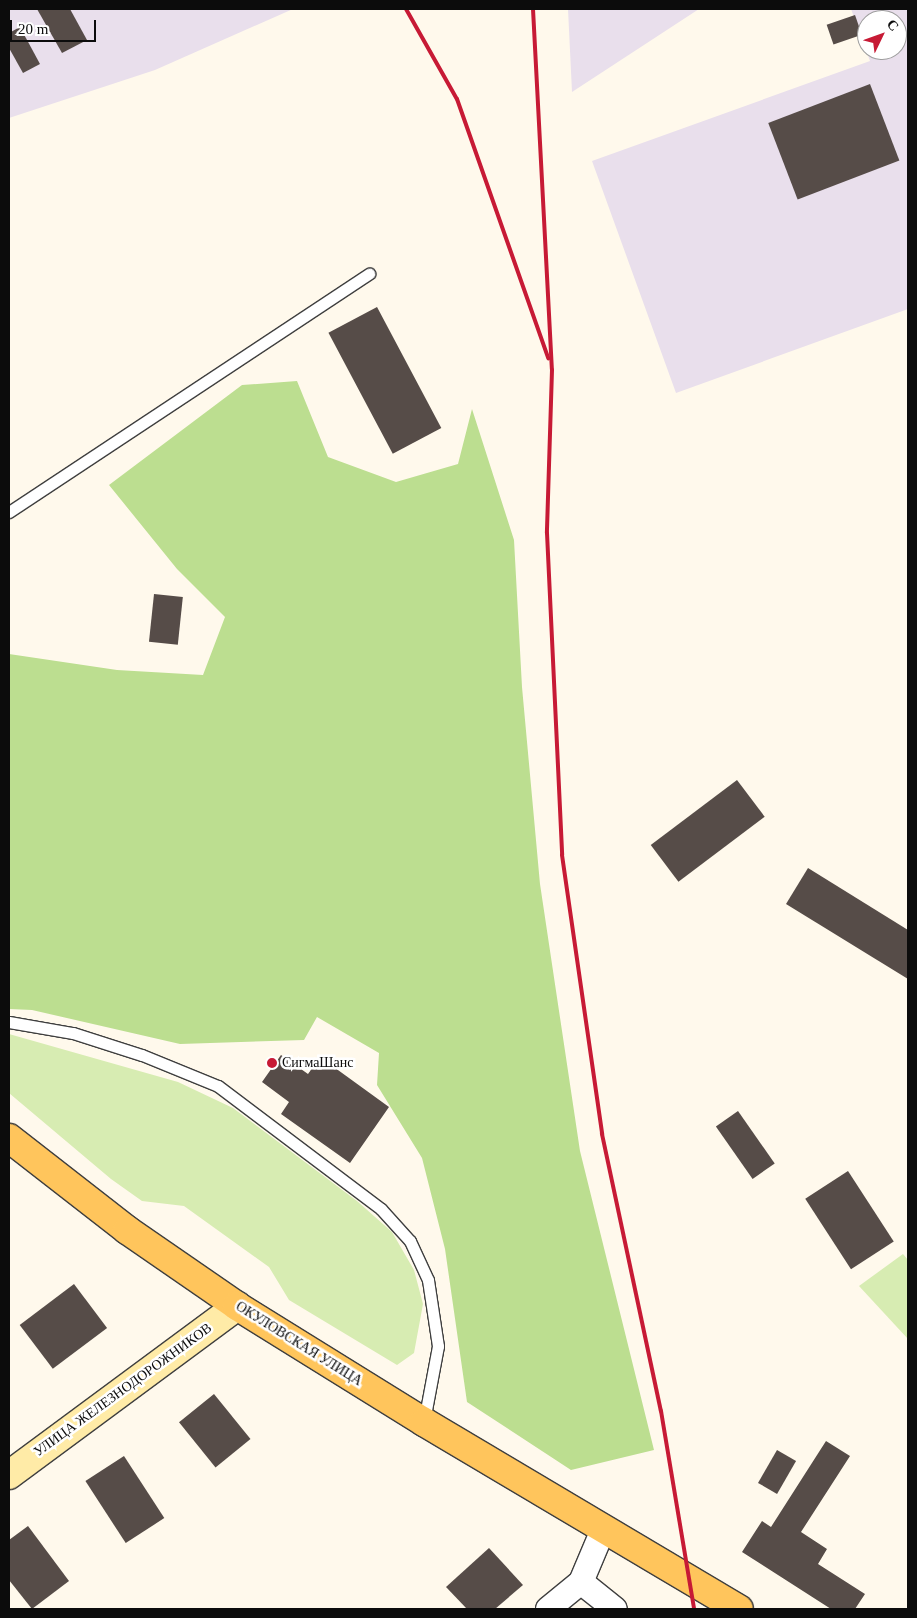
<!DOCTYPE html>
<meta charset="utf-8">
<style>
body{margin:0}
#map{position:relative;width:917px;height:1618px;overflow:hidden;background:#fff9ec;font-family:"Times New Roman",serif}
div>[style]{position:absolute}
.industrial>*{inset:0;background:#e9dfec}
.green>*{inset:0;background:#d7ecb2}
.forest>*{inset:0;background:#bcde90}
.building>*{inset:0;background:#564c48;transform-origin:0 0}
.roads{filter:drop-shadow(1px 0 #3f3f3f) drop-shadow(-1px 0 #3f3f3f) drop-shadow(0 1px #3f3f3f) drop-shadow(0 -1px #3f3f3f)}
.lane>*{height:11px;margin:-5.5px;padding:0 5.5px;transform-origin:5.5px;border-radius:5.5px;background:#fff}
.street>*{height:24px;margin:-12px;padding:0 12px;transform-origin:12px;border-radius:12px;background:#fff}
.secondary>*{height:28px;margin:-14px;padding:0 14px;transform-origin:14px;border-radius:14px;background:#ffeba7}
.primary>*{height:28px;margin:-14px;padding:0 14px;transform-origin:14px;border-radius:14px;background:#ffc55c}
.rail>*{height:4px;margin:-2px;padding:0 2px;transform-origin:2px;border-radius:2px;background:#c71a35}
.dots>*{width:14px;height:14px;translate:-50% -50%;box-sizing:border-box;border:2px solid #fff;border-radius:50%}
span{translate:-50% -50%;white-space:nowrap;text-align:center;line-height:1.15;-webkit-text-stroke:5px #fff;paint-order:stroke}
.poi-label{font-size:14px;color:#0c0c0c}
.left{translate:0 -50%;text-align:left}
.street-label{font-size:14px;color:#0c0c0c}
.frame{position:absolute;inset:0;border:10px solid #0c0c0c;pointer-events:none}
.north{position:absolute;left:857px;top:10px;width:50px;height:50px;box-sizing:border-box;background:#fff;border:1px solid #9e9e9e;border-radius:50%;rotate:48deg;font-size:14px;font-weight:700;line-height:20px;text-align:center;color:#0c0c0c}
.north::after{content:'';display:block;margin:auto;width:18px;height:22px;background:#c71a35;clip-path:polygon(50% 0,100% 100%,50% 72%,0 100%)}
.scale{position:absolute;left:10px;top:20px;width:86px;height:22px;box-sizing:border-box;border:2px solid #0c0c0c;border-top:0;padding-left:6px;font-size:15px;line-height:18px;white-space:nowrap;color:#0c0c0c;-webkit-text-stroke:4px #fff;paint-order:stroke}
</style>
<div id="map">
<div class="industrial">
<div style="clip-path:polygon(9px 9px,293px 9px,155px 70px,9px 118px)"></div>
<div style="clip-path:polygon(568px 9px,699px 9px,572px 92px)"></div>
<div style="clip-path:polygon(evenodd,851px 9px,908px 9px,908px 309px,676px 393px,592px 161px,870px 61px,851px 9px,867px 20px,897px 20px,897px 50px,867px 50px,867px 20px)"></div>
</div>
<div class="green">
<div style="clip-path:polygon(9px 1034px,178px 1082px,233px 1108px,357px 1201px,392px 1232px,414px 1270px,423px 1304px,414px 1353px,397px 1365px,289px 1300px,269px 1267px,184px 1206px,142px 1201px,111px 1179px,9px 1093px)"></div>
<div style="clip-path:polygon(903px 1254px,908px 1260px,908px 1339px,859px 1286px)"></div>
</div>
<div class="forest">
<div style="clip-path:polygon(297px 381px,328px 457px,396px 482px,458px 464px,472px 409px,514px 540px,522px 687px,540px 884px,580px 1151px,654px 1450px,571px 1470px,467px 1402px,445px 1249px,422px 1158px,377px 1085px,379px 1053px,317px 1017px,304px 1040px,180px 1044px,32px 1010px,9px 1009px,9px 654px,117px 670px,203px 675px,225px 617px,177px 569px,109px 485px,242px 385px)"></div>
</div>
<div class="building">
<div style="clip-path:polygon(37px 9px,70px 9px,87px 40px,62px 53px)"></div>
<div style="left:855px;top:15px;width:21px;height:30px;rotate:71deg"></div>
<div style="clip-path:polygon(20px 27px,40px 64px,23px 73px,9px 48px,9px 33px)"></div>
<div style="left:870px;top:84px;width:82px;height:109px;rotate:69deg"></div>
<div style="left:377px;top:307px;width:137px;height:55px;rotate:62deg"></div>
<div style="left:154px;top:594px;width:29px;height:48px;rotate:6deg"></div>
<div style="left:737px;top:780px;width:46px;height:108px;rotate:53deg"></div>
<div style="clip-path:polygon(808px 868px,908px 930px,908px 979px,786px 904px)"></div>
<div style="clip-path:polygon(281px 1055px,308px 1074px,320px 1057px,389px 1107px,350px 1163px,281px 1114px,289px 1102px,262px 1082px)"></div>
<div style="left:738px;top:1111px;width:64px;height:27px;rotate:55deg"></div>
<div style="left:848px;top:1171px;width:84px;height:51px;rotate:57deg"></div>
<div style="left:74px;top:1284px;width:55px;height:68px;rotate:53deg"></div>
<div style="left:214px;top:1394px;width:58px;height:45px;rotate:51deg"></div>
<div style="clip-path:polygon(826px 1441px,850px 1456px,801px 1532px,827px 1549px,818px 1564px,865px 1594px,855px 1609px,831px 1609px,742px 1552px,762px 1521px,771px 1527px)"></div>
<div style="left:777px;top:1450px;width:22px;height:38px;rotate:30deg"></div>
<div style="left:124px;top:1456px;width:74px;height:46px;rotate:57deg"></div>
<div style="clip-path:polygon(28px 1526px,69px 1581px,32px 1609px,9px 1580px,9px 1540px)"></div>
<div style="clip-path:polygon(489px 1548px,523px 1585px,495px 1609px,467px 1609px,446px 1587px)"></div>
</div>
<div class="roads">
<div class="lane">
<div style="left:9px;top:512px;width:432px;rotate:-33.5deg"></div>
<div style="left:9px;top:1022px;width:65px;rotate:9.8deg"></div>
<div style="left:73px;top:1033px;width:72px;rotate:17.7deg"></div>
<div style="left:142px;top:1055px;width:82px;rotate:22.2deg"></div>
<div style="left:218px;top:1086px;width:204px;rotate:37deg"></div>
<div style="left:381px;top:1209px;width:43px;rotate:47.8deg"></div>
<div style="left:410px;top:1241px;width:43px;rotate:65.2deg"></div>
<div style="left:428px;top:1280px;width:67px;rotate:81.4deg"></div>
<div style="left:438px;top:1346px;width:76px;rotate:100.6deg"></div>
</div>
<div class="street">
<div style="left:581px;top:1582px;width:43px;rotate:38.5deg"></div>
<div style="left:548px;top:1609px;width:43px;rotate:-39.3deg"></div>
<div style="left:581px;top:1582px;width:56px;rotate:-67.1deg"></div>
</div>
<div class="secondary">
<div style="left:9px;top:1475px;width:284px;rotate:-36.5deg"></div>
</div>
<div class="primary">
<div style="left:9px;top:1138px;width:150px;rotate:37.9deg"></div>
<div style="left:127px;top:1230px;width:134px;rotate:34.6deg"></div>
<div style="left:237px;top:1306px;width:220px;rotate:31.8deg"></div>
<div style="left:424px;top:1422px;width:366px;rotate:30.7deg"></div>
</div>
</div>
<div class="rail">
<div style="left:406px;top:9px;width:103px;rotate:60.5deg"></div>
<div style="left:457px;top:99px;width:275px;rotate:70.6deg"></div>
<div style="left:533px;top:9px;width:361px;rotate:87deg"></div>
<div style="left:552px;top:370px;width:163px;rotate:91.8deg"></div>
<div style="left:547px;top:533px;width:322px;rotate:87.3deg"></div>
<div style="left:562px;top:855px;width:282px;rotate:81.8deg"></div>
<div style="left:602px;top:1134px;width:283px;rotate:78deg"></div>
<div style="left:661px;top:1411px;width:201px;rotate:80.5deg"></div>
</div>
<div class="dots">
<div style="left:272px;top:1063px;background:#c71a35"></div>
</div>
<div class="poi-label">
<span class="left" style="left:282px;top:1063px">СигмаШанс</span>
</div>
<div class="street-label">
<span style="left:299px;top:1344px;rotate:32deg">ОКУЛОВСКАЯ УЛИЦА</span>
<span style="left:123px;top:1390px;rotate:-36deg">УЛИЦА ЖЕЛЕЗНОДОРОЖНИКОВ</span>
</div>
<div class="frame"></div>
<div class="north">С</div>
<div class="scale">20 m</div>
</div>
